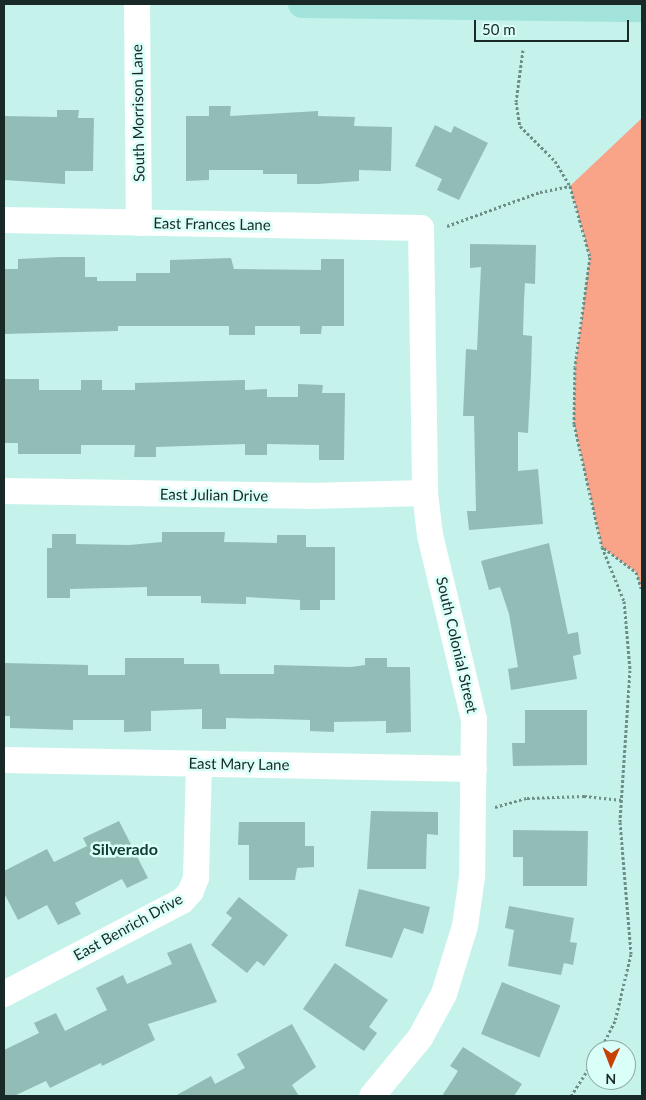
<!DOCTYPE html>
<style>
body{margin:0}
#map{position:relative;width:646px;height:1100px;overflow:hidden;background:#c5f3eb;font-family:Lato,sans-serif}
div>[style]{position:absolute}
.green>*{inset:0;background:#f9a388}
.building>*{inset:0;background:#91bdb6;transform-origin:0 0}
.path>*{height:3px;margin-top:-1.5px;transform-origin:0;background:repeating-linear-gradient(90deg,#6d8d88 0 2.5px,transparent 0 5px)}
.minor>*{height:26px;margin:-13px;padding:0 13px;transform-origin:13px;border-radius:13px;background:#fff}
.major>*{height:28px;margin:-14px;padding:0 14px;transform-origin:14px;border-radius:14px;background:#a2e4dc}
span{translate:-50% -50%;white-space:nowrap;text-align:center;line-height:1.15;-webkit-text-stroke:5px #dafef8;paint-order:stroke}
.street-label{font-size:15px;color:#182927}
.neighbourhood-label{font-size:16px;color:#0f3b36;font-weight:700}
.frame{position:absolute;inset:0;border:5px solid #182927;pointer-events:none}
.north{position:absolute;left:586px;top:1040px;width:50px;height:50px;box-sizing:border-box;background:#dafef8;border:1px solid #8ca9a4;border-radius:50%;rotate:181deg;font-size:14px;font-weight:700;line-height:20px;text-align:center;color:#182927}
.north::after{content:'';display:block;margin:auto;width:18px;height:22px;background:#c74105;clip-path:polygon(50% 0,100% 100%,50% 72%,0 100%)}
.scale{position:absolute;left:474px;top:20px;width:155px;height:22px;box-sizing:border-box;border:2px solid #182927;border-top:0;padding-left:6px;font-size:15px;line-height:18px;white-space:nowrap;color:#182927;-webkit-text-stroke:4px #dafef8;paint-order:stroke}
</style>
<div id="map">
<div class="green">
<div style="clip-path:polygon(642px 118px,642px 590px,636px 572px,602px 547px,574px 424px,575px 367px,590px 257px,570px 186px)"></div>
</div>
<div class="building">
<div style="clip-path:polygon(209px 106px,231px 106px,230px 116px,318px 111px,318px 116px,355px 117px,354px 126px,392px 127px,391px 171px,359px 170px,359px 181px,318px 184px,297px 184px,297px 174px,263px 174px,263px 170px,209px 170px,209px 180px,186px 181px,186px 116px,209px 116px)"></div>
<div style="clip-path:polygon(57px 110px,79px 110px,78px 118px,94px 118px,93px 171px,65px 171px,65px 184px,4px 180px,4px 116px,57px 117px)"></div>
<div style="clip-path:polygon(435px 125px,451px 133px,454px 126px,488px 143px,459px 200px,437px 190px,442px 179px,415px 166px)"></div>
<div style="clip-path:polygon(470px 244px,536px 245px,535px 284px,525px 283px,524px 300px,523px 335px,532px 336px,531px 375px,528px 433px,518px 432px,518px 471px,538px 469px,543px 524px,469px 530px,467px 511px,476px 511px,474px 416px,463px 416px,466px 349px,477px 350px,481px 267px,470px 268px)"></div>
<div style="clip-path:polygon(60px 257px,85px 257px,85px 277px,97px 277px,97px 281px,136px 281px,136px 273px,170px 273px,170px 260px,231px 258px,234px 269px,321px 270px,321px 259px,344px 259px,344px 326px,322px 326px,321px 334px,300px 334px,300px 326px,255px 326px,255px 335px,229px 335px,229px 326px,118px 326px,118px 331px,4px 334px,4px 269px,18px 269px,18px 259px)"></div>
<div style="clip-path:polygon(4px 379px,39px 379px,39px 390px,81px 390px,81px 380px,102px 380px,102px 390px,135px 390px,135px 383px,245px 380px,245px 390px,267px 389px,267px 397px,298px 397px,298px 384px,323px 385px,322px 393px,345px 393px,344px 460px,319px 460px,319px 445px,267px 444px,267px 455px,245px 455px,245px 444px,156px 447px,156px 457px,134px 457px,135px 445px,81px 445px,81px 454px,18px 454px,18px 443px,4px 443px)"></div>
<div style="clip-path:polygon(162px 532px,225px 532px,224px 542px,277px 543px,277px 535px,306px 535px,306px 547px,335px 547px,335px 600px,320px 600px,320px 610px,300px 610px,300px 600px,246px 597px,246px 604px,201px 603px,201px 596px,147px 596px,147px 587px,70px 589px,70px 598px,47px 598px,47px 548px,52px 548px,52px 534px,76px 534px,76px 544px,129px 545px,162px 542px)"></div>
<div style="clip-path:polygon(549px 543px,568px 634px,578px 632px,581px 654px,573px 656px,577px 679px,511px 690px,508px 669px,518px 667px,509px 614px,500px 587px,489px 590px,481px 561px)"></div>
<div style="clip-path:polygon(125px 658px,184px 658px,184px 664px,219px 664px,220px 674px,274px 674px,274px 665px,351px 667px,365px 665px,365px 658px,387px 658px,387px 667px,410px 667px,411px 732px,386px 733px,386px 721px,334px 722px,334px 732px,310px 731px,310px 720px,274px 719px,226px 718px,226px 729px,202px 729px,202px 709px,151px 711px,151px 731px,124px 732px,124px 720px,73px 720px,73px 730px,10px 728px,10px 716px,4px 716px,4px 663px,88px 665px,88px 675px,125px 675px)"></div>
<div style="clip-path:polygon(525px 710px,587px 710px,587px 765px,513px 766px,512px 743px,525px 743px)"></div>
<div style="clip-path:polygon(371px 811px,438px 812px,438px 835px,427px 834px,426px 869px,367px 869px)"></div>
<div style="clip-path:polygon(119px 821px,148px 878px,127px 888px,122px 879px,75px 903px,81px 914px,58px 925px,47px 905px,18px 920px,4px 893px,4px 871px,47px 849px,54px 862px,87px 846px,83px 838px)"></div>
<div style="clip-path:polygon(239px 822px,305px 822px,305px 846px,314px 846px,314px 867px,297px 868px,295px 880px,249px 880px,249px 845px,238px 845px)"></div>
<div style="clip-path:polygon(513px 830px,588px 831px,587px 886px,523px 886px,523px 857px,513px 857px)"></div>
<div style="clip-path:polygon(359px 889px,430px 907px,423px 934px,404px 928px,392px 958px,345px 946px)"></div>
<div style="clip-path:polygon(239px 897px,288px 935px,264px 966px,257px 961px,247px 973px,211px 945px,232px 918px,226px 913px)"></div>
<div style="clip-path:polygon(509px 906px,574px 918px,570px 942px,577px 943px,573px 965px,564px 963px,561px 975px,508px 966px,514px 930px,505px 928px)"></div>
<div style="clip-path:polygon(191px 943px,217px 1002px,148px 1024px,155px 1040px,102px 1066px,101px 1063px,50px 1088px,46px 1081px,14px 1096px,4px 1096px,4px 1050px,39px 1033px,34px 1023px,56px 1013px,65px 1031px,107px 1010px,96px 988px,123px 975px,127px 984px,172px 964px,167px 953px)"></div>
<div style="clip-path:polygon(335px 963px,388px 1000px,369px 1027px,377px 1033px,364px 1051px,303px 1009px)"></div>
<div style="left:502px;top:982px;width:63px;height:56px;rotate:22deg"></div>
<div style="clip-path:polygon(292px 1024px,316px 1067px,292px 1085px,299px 1096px,175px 1096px,211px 1076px,215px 1084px,245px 1068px,237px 1054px)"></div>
<div style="clip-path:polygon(463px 1047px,522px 1084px,514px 1096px,442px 1096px,458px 1071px,450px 1066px)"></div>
</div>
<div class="path">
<div style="left:523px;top:50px;width:52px;rotate:97.7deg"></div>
<div style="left:516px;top:102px;width:24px;rotate:81deg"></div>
<div style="left:520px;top:126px;width:49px;rotate:45deg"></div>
<div style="left:555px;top:161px;width:29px;rotate:59deg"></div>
<div style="left:570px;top:186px;width:74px;rotate:74.3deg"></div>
<div style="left:590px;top:257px;width:111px;rotate:97.8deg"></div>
<div style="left:575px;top:367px;width:57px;rotate:91deg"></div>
<div style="left:574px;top:424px;width:126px;rotate:77.2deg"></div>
<div style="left:602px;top:547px;width:58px;rotate:67.8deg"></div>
<div style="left:624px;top:601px;width:69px;rotate:85deg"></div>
<div style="left:630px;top:670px;width:152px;rotate:93.8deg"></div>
<div style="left:620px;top:822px;width:132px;rotate:85.2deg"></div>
<div style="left:631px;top:954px;width:69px;rotate:103.4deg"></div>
<div style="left:615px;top:1021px;width:33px;rotate:117deg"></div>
<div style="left:447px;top:226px;width:99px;rotate:-20.1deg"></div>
<div style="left:540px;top:192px;width:31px;rotate:-11deg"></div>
<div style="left:604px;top:548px;width:40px;rotate:37deg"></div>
<div style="left:636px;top:572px;width:19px;rotate:72deg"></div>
<div style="left:495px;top:807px;width:33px;rotate:-16deg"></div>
<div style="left:527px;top:798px;width:57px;rotate:-2deg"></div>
<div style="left:584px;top:796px;width:38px;rotate:6deg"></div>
<div style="left:571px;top:1096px;width:46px;rotate:-57.3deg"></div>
</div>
<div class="minor">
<div style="left:137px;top:4px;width:219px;rotate:89.5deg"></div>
<div style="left:4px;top:220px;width:417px;rotate:1.1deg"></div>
<div style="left:421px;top:228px;width:265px;rotate:89.1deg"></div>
<div style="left:425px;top:493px;width:42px;rotate:83.2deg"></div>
<div style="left:430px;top:535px;width:189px;rotate:76.6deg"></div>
<div style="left:474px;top:719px;width:158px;rotate:90.7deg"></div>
<div style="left:472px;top:877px;width:49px;rotate:98.1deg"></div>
<div style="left:465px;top:926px;width:71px;rotate:107.2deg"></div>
<div style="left:444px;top:994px;width:50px;rotate:118.6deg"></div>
<div style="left:420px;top:1038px;width:75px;rotate:129.6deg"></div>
<div style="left:4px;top:491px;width:305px;rotate:0.9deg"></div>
<div style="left:309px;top:496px;width:116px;rotate:-1.5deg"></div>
<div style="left:4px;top:760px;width:470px;rotate:1.1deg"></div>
<div style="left:4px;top:994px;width:201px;rotate:-27.6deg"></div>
<div style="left:182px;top:901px;width:13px;rotate:-48deg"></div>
<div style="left:191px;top:891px;width:14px;rotate:-69deg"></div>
<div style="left:196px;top:878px;width:114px;rotate:-88.5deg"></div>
</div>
<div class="major">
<div style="left:302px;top:4px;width:340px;rotate:0.7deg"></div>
</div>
<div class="street-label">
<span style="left:138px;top:113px;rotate:-91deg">South Morrison Lane</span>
<span style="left:212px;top:224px;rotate:1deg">East Frances Lane</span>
<span style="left:214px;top:495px;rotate:1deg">East Julian Drive</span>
<span style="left:457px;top:645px;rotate:77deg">South Colonial Street</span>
<span style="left:239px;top:764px;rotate:1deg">East Mary Lane</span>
<span style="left:128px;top:927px;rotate:-29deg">East Benrich Drive</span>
</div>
<div class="neighbourhood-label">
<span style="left:125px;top:849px">Silverado</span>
</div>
<div class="frame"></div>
<div class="north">N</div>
<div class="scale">50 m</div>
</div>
